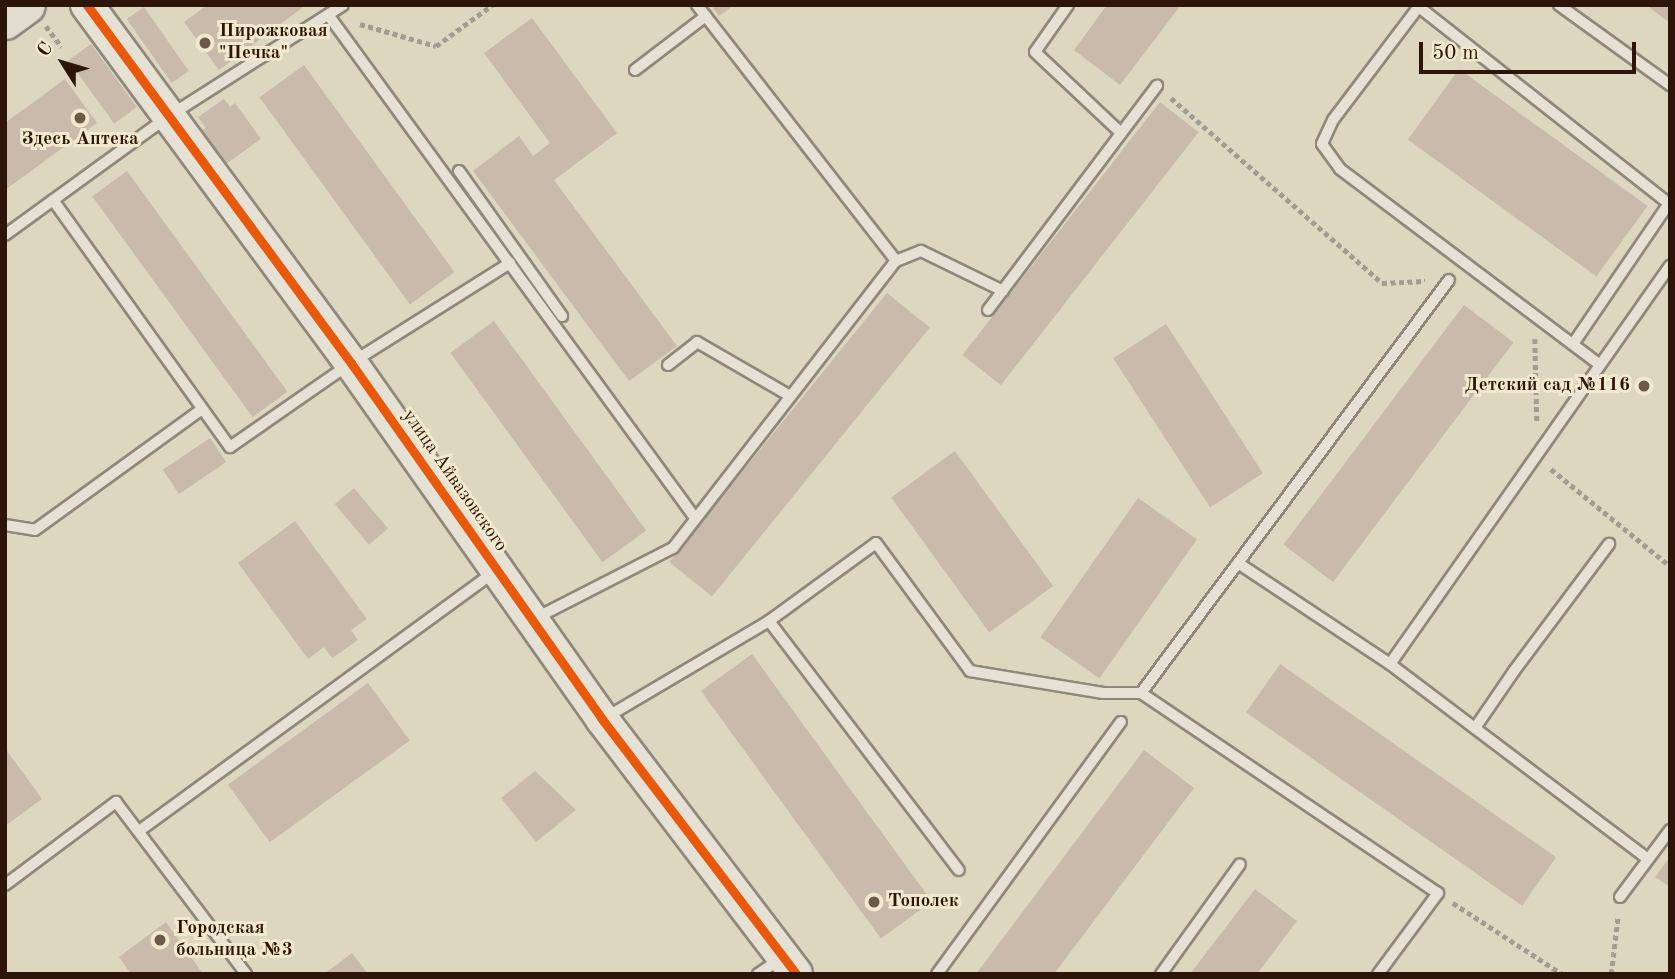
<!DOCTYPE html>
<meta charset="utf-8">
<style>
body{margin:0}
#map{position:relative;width:1675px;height:979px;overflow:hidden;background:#ddd7c0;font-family:"Old Standard TT",serif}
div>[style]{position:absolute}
.building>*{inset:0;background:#c9baac;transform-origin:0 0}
.path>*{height:4.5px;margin-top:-2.25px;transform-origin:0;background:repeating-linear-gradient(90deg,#a29c93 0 5px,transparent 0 8.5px)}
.roads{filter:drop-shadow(2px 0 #8f887a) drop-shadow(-2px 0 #8f887a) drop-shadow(0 2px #8f887a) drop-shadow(0 -2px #8f887a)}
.lane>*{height:10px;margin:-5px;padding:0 5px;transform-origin:5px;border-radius:5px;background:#e5e1d5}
.secondary>*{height:32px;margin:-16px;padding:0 16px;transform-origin:16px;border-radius:16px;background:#e5e1d5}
.primary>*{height:35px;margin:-17.5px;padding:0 17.5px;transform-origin:17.5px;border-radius:17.5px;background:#e0dcce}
.cycleway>*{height:9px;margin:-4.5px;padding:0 4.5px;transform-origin:4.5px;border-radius:4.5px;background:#e8590c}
.dots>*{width:19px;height:19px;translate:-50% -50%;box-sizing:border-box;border:4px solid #f1e9ce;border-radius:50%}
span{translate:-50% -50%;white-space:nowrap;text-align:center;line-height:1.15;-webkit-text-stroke:6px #f1e9ce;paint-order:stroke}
.poi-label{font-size:19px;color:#2d1609;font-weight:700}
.left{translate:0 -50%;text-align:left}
.right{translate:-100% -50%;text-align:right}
.street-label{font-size:19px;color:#2d1609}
.frame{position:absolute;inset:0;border:7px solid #2d1609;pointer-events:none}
.north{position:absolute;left:28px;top:28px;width:70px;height:70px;-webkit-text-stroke:5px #f1e9ce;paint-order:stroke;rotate:307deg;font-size:19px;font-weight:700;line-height:28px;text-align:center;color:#2d1609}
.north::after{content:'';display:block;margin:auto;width:24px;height:32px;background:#2d1609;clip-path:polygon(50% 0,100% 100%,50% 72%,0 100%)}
.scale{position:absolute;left:1419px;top:42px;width:217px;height:32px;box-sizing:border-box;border:4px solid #2d1609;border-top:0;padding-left:9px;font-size:21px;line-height:24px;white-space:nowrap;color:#2d1609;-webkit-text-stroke:5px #f1e9ce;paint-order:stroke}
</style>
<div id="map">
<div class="building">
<div style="clip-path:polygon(207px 5px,306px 5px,219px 70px,184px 22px)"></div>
<div style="clip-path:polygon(711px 5px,734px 5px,719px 16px)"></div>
<div style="clip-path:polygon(1107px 5px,1181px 5px,1120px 85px,1074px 50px)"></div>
<div style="clip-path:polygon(1646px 5px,1670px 5px,1670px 23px)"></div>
<div style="left:144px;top:7px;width:78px;height:21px;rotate:55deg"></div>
<div style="clip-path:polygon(532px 18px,617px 133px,554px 180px,677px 346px,629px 381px,473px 171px,519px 136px,533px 156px,550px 143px,484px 53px)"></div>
<div style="left:91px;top:44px;width:78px;height:28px;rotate:54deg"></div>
<div style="left:304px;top:65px;width:256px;height:55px;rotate:54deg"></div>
<div style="left:1459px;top:69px;width:233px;height:87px;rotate:36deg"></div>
<div style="clip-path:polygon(65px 79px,97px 123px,5px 190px,5px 123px)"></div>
<div style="clip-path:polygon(224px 99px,230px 107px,235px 103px,261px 139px,226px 164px,202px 130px,206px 128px,198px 117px)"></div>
<div style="left:1160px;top:102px;width:49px;height:321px;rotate:38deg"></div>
<div style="left:127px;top:171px;width:273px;height:43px;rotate:54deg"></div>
<div style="left:887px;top:293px;width:55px;height:346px;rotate:39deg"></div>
<div style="left:1464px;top:305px;width:62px;height:300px;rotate:37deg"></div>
<div style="left:494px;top:321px;width:259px;height:54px;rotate:54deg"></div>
<div style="left:1166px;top:324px;width:178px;height:63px;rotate:57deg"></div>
<div style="left:210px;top:438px;width:29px;height:57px;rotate:56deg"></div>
<div style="left:955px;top:451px;width:167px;height:79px;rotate:54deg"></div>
<div style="left:354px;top:488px;width:53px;height:25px;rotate:50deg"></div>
<div style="left:1138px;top:498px;width:72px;height:170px;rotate:35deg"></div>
<div style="clip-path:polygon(295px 521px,367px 619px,351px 630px,358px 640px,332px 658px,324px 647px,308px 659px,238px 563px)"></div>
<div style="left:752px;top:654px;width:306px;height:63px;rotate:54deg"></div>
<div style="left:1280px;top:664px;width:337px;height:59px;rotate:35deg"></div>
<div style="left:368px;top:683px;width:71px;height:173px;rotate:54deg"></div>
<div style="clip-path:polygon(5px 748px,42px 799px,5px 826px)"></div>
<div style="clip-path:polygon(1144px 750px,1194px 788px,1054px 974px,976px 974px)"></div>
<div style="clip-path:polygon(535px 771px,576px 810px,536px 842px,501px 798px)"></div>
<div style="clip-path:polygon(1670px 857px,1670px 887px,1655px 877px)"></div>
<div style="clip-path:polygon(1255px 889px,1297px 921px,1257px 974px,1190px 974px)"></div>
<div style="clip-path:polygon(166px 922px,203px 974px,131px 974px,119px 957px)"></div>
<div style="clip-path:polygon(352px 953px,368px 974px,324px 974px)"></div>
</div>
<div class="path">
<div style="left:360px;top:24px;width:79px;rotate:16.1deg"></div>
<div style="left:436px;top:46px;width:69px;rotate:-36.2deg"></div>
<div style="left:46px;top:26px;width:26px;rotate:53deg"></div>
<div style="left:1171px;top:98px;width:281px;rotate:41.2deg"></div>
<div style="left:1382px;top:283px;width:43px;rotate:-2.7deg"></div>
<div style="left:1535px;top:339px;width:82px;rotate:88.6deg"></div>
<div style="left:1551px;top:469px;width:154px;rotate:39.2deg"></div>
<div style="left:1453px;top:903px;width:130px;rotate:33.1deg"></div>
<div style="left:1611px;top:974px;width:59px;rotate:-83.2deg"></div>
</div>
<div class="roads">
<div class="lane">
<div style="left:697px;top:5px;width:324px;rotate:52.1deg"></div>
<div style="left:1068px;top:5px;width:57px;rotate:125.1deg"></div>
<div style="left:1035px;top:52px;width:118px;rotate:43.3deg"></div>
<div style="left:1420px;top:5px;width:144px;rotate:127.1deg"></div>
<div style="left:1333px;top:120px;width:26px;rotate:115deg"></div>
<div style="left:1322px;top:144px;width:31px;rotate:54deg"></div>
<div style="left:1340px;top:169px;width:324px;rotate:37deg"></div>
<div style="left:1559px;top:5px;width:137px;rotate:35.8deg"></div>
<div style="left:1419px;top:7px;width:318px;rotate:38.2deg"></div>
<div style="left:329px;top:16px;width:621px;rotate:53.9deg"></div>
<div style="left:635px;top:70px;width:89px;rotate:-37.3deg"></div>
<div style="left:459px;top:171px;width:178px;rotate:54.6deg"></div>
<div style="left:53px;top:200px;width:304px;rotate:54.4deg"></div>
<div style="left:230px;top:447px;width:147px;rotate:-34.8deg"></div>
<div style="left:351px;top:363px;width:188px;rotate:-32.2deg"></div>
<div style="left:5px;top:235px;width:203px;rotate:-36deg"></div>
<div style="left:169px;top:116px;width:206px;rotate:-32.5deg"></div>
<div style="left:988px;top:310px;width:281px;rotate:-53deg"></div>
<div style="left:1573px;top:344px;width:172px;rotate:-55.7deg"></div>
<div style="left:668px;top:365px;width:37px;rotate:-38deg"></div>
<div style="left:697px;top:342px;width:108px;rotate:30.1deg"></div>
<div style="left:5px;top:525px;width:30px;rotate:9deg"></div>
<div style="left:35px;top:530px;width:205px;rotate:-35.9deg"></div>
<div style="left:1238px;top:563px;width:182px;rotate:33.6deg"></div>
<div style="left:1390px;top:664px;width:323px;rotate:37.1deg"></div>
<div style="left:534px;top:619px;width:156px;rotate:-27.1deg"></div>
<div style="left:673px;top:548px;width:363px;rotate:-52.2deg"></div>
<div style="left:896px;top:261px;width:27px;rotate:-22deg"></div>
<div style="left:921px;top:251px;width:91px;rotate:26deg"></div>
<div style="left:769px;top:621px;width:313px;rotate:52.7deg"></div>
<div style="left:1390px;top:664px;width:487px;rotate:-54.9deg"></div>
<div style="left:1141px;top:693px;width:515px;rotate:-53.29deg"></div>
<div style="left:605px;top:718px;width:191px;rotate:-30.6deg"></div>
<div style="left:769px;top:621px;width:132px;rotate:-36.1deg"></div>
<div style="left:876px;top:543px;width:159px;rotate:53.7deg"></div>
<div style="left:970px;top:671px;width:135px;rotate:9.4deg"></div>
<div style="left:1103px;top:693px;width:38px"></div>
<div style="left:1141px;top:693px;width:358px;rotate:34deg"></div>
<div style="left:1438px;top:893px;width:101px;rotate:126.5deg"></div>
<div style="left:1475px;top:728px;width:69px;rotate:-55.6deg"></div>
<div style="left:1514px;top:671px;width:159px;rotate:-53.2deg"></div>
<div style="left:139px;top:831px;width:439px;rotate:-36.1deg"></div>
<div style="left:5px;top:885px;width:139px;rotate:-36.8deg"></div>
<div style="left:116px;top:802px;width:216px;rotate:52.9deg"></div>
<div style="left:1620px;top:897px;width:84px;rotate:-53.3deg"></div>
<div style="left:758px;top:974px;width:29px;rotate:-34deg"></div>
<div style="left:937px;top:974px;width:312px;rotate:-53.9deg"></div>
<div style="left:1161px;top:974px;width:135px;rotate:-54.3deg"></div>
</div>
<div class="secondary">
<div style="left:87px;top:5px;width:445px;rotate:53.6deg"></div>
<div style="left:351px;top:363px;width:436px;rotate:54.8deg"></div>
<div style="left:602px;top:719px;width:320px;rotate:52.7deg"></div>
</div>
<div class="primary">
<div style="left:5px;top:21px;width:27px;rotate:-36deg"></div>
</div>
</div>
<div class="cycleway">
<div style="left:87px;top:5px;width:445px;rotate:53.6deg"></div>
<div style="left:351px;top:363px;width:436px;rotate:54.8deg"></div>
<div style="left:602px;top:719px;width:320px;rotate:52.7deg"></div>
</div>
<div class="dots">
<div style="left:205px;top:43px;background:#6b5a49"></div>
<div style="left:80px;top:118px;background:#6b5a49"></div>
<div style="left:1644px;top:386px;background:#6b5a49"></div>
<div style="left:874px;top:902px;background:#6b5a49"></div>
<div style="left:160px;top:940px;background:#6b5a49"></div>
</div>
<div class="poi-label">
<span class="left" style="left:219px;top:43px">Пирожковая<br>"Печка"</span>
<span style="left:80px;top:140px">Здесь Аптека</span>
<span class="right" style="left:1630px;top:386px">Детский сад №116</span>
<span class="left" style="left:888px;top:902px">Тополек</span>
<span class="left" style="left:176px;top:940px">Городская<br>больница №3</span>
</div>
<div class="street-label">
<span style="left:454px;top:481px;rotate:55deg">улица Айвазовского</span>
</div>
<div class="frame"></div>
<div class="north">С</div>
<div class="scale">50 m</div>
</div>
